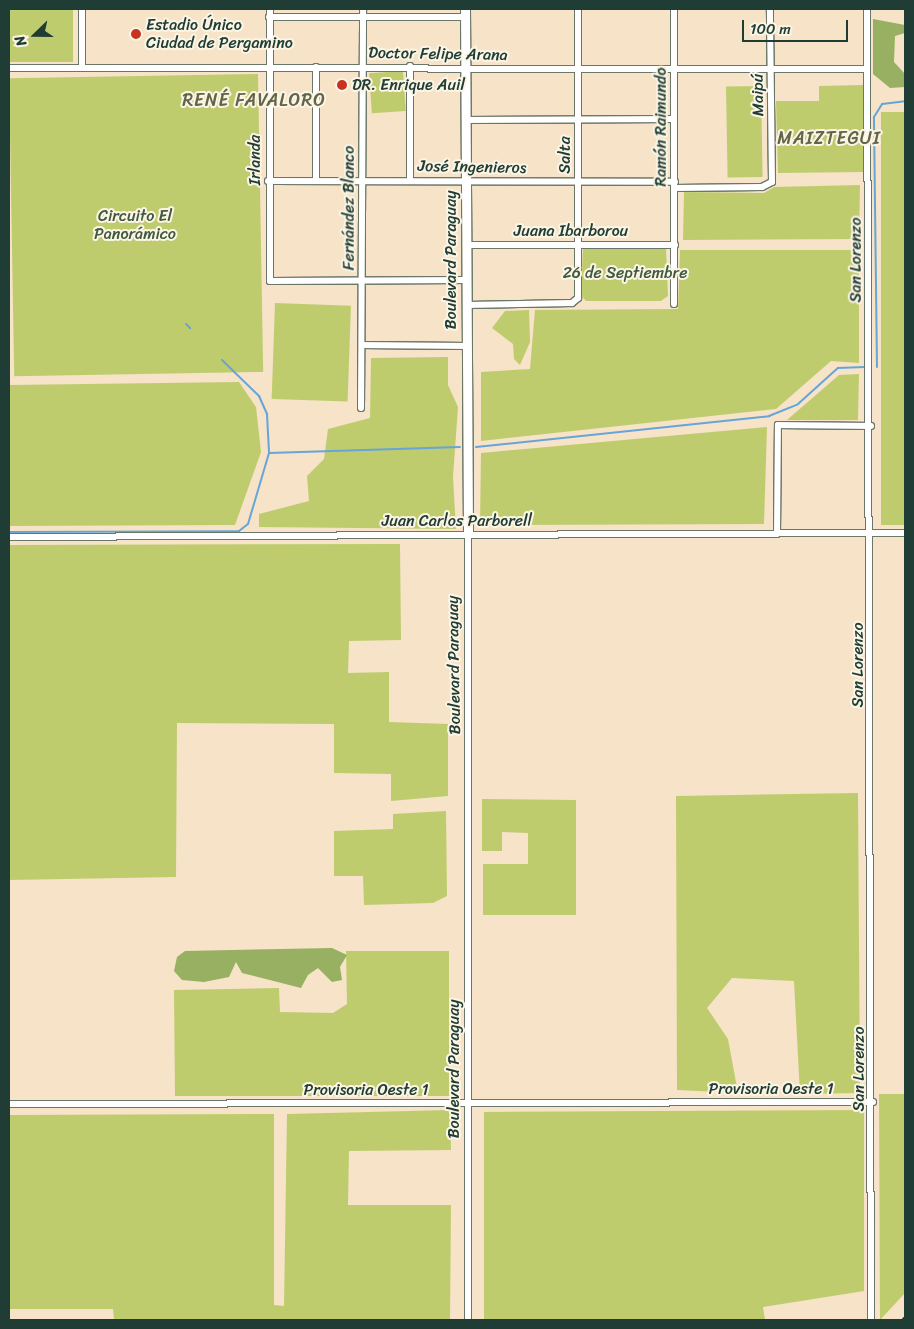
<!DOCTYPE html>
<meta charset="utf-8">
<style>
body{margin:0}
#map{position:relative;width:914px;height:1329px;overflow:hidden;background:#f6e3c8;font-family:Sriracha,sans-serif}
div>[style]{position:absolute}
.green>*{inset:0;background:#bfcc6e;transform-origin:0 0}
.forest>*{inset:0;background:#97b061}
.stream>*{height:2px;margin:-1px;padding:0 1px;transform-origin:1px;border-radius:1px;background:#66a5d8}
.roads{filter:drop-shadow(1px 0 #6a7768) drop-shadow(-1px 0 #6a7768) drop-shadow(0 1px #6a7768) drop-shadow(0 -1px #6a7768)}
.minor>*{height:6px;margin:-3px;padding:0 3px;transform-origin:3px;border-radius:3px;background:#fff}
.tertiary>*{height:9px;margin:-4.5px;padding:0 4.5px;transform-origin:4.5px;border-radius:4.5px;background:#fff}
.rail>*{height:2px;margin-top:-1px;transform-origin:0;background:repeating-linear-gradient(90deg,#1f3d34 0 8px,transparent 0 12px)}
.dots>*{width:14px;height:14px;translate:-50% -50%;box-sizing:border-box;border:2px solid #fcf5e5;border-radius:50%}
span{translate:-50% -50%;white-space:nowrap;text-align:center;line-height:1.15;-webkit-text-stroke:4px #fcf5e5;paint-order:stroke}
.poi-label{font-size:16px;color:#1f3d34}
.left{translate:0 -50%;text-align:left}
.street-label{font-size:16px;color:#1f3d34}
.park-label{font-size:16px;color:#3f5a40}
.neighbourhood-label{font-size:18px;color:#626548;letter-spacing:1px}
.frame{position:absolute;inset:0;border:10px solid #1f3d34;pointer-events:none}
.north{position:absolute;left:10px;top:10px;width:50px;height:50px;-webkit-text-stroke:4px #fcf5e5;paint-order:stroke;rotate:248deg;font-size:14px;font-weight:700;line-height:20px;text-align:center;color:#1f3d34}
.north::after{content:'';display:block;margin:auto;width:18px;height:22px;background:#1f3d34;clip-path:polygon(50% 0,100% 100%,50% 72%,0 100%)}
.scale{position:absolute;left:742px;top:20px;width:106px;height:22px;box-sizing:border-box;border:2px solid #1f3d34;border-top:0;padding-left:6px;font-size:15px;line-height:18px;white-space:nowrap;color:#1f3d34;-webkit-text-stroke:4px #fcf5e5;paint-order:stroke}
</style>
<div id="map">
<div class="green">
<div style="left:9px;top:9px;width:64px;height:53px"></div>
<div style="left:403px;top:71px;width:40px;height:34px;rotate:86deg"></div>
<div style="left:258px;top:74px;width:298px;height:249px;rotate:89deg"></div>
<div style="clip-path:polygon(863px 85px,864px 172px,778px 173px,776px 101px,819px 101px,819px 86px)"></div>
<div style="left:761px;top:86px;width:91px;height:35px;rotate:89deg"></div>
<div style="left:881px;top:112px;width:24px;height:413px"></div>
<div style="clip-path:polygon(860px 185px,859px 239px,683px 240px,684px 192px,764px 193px,774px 187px)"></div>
<div style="clip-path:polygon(583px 247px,666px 248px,668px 296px,661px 301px,586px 301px,581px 295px)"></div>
<div style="clip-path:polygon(680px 250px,859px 250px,859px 363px,831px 361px,776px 409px,481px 441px,481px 372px,530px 369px,535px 310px,678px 309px)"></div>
<div style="left:275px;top:303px;width:76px;height:96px;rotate:2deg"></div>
<div style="clip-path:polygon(529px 310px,530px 342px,520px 365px,514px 359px,513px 344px,492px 328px,505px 311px)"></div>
<div style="clip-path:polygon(448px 357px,448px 385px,458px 407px,453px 477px,456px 529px,259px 527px,259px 514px,309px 501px,307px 476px,324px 459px,328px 429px,370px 418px,371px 358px)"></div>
<div style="clip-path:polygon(859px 374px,858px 420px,787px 420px,839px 375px)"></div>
<div style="clip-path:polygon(239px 382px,256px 407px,261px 452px,235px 525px,9px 526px,9px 385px)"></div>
<div style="clip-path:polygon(767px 427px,764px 524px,480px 525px,481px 453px)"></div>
<div style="clip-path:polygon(400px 544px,401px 640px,349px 641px,348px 673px,389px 672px,389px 722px,448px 724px,448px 796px,391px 801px,391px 774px,334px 773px,334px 724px,177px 723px,176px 877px,9px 880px,9px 545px)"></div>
<div style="clip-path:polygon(858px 793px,860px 1093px,800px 1094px,794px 981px,732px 978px,707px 1008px,728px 1039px,738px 1093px,677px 1090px,676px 796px)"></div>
<div style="clip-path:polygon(482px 799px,576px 800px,576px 915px,483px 915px,483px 864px,528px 864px,528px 833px,502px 832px,502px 851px,482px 851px)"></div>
<div style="clip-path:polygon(446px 811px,447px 896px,433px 903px,364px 905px,363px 876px,334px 876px,334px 831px,393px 829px,393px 814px)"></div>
<div style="clip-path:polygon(346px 951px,449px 951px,449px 1096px,175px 1096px,174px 990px,279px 988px,280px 1012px,333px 1013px,347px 1004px)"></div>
<div style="clip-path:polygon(879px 1094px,905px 1094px,905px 1293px,880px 1320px)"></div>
<div style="clip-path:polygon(450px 1110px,451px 1150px,349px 1151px,348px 1205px,451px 1205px,450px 1320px,114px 1320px,113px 1309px,9px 1309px,9px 1115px,274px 1114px,274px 1305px,284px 1306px,287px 1114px)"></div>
<div style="clip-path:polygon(864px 1110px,864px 1291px,763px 1307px,765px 1320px,484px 1320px,484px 1112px)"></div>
</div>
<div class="forest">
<div style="clip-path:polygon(873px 19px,905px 25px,905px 33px,895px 36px,894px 62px,905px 74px,905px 87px,890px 88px,873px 74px)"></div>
<div style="clip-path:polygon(332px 948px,347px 955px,340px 967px,342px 980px,332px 982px,318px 968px,308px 975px,301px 988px,242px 973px,236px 962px,229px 977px,204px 982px,182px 980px,174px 971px,177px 957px,185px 951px)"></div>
</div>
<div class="stream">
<div style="left:186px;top:324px;width:6px;rotate:45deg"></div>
<div style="left:222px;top:360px;width:52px;rotate:44.2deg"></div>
<div style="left:259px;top:396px;width:20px;rotate:66deg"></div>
<div style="left:267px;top:414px;width:39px;rotate:87deg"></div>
<div style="left:269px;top:453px;width:191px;rotate:-1.8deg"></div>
<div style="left:877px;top:367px;width:250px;rotate:-90.7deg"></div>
<div style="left:874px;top:117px;width:15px;rotate:-58deg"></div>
<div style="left:882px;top:104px;width:23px;rotate:-7deg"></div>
<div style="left:476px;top:447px;width:295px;rotate:-6deg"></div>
<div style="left:769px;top:416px;width:31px;rotate:-22deg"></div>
<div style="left:798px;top:404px;width:54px;rotate:-42deg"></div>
<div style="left:838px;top:368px;width:26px;rotate:-2deg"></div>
<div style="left:9px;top:532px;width:230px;rotate:-0.2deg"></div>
<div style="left:239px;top:531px;width:11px;rotate:-38deg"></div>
<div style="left:248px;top:524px;width:74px;rotate:-73.5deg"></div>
</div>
<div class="roads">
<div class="minor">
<div style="left:270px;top:9px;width:272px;rotate:90deg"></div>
<div style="left:270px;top:281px;width:197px;rotate:-0.3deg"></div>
<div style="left:674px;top:9px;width:295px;rotate:90deg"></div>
<div style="left:867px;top:9px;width:1311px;rotate:89.83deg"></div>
<div style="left:269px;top:17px;width:197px"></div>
<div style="left:82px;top:67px;width:58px;rotate:-90deg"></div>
<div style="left:9px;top:68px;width:858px;rotate:0.07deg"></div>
<div style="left:467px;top:120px;width:207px;rotate:-0.3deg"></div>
<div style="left:316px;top:180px;width:113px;rotate:-90deg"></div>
<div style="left:410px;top:180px;width:114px;rotate:-90deg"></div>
<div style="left:268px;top:181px;width:407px;rotate:0.1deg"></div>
<div style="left:675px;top:188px;width:87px;rotate:-0.7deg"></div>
<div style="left:762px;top:187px;width:11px;rotate:-27deg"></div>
<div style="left:772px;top:182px;width:173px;rotate:-90.7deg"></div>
<div style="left:467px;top:245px;width:208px"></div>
<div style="left:467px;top:305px;width:105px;rotate:-1.1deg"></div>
<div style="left:572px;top:303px;width:8px;rotate:-40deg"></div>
<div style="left:578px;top:298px;width:289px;rotate:-90deg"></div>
<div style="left:362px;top:345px;width:104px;rotate:0.6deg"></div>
<div style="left:361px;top:408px;width:399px;rotate:-89.7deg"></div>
<div style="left:777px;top:534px;width:109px;rotate:-89.5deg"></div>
<div style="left:778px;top:425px;width:93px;rotate:0.6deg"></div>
<div style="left:9px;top:537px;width:896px;rotate:-0.26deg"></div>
<div style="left:9px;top:1104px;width:864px;rotate:-0.13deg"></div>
<div style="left:468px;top:1320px;width:786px;rotate:-90deg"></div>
</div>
<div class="tertiary">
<div style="left:465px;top:9px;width:525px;rotate:89.67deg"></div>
</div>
</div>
<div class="rail">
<div style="left:902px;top:1320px;width:4px;rotate:-45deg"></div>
</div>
<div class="dots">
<div style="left:136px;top:34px;background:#c8321e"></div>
<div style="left:342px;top:85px;background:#c8321e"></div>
</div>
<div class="poi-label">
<span class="left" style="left:146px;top:34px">Estadio Único<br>Ciudad de Pergamino</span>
<span class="left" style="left:352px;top:85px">DR. Enrique Auil</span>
</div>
<div class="street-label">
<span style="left:438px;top:54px;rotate:1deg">Doctor Felipe Arana</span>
<span style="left:758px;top:95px;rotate:-91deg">Maipú</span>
<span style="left:661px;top:127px;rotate:-90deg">Ramón Raimundo</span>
<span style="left:565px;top:155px;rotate:-90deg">Salta</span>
<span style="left:255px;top:160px;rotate:-90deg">Irlanda</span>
<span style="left:472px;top:167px;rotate:1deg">José Ingenieros</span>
<span style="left:349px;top:208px;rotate:-90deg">Fernández Blanco</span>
<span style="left:571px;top:231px">Juana Ibarborou</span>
<span style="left:451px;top:260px;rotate:-90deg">Boulevard Paraguay</span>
<span style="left:856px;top:260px;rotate:-90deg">San Lorenzo</span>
<span style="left:457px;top:521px">Juan Carlos Parborell</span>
<span style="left:454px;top:665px;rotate:-91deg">Boulevard Paraguay</span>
<span style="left:858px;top:665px;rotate:-90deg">San Lorenzo</span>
<span style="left:454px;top:1069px;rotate:-90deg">Boulevard Paraguay</span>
<span style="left:859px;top:1069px;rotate:-90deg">San Lorenzo</span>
<span style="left:771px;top:1089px">Provisoria Oeste 1</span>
<span style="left:366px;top:1090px">Provisoria Oeste 1</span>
</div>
<div class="park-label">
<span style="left:135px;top:225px">Circuito El<br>Panorámico</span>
<span style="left:625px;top:273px">26 de Septiembre</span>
</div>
<div class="neighbourhood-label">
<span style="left:254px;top:100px">RENÉ FAVALORO</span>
<span style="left:829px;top:138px">MAIZTEGUI</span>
</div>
<div class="frame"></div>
<div class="north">N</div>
<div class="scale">100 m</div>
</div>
